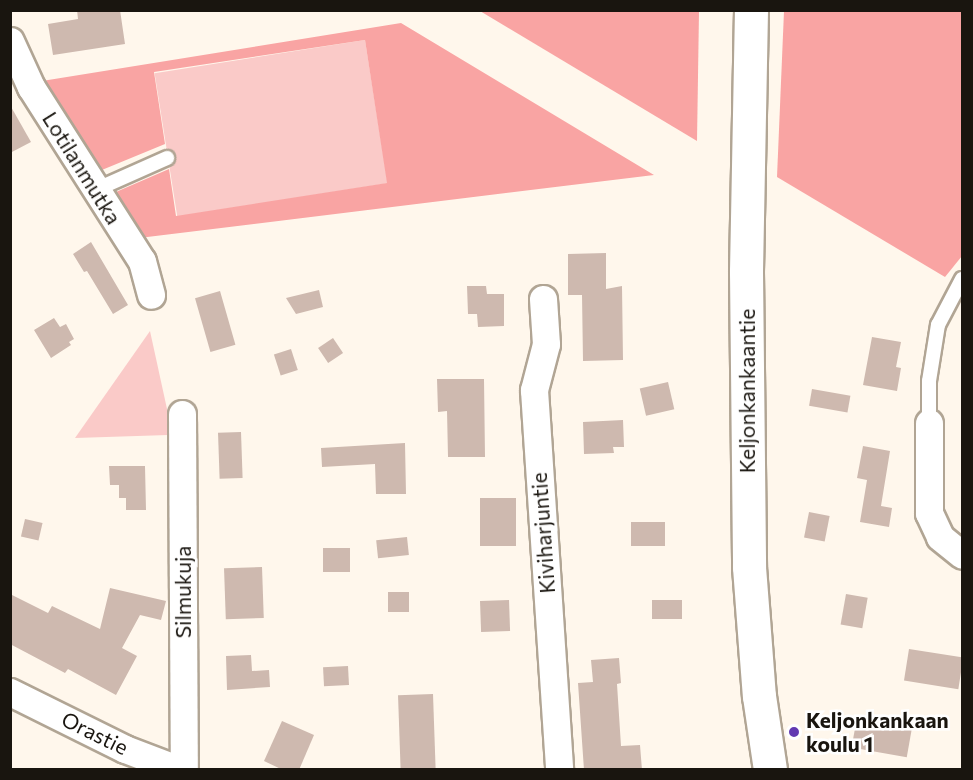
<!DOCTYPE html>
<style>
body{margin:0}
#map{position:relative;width:973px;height:780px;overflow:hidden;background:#fff7ec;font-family:Commissioner,sans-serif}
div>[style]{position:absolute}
.green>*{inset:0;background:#facac8;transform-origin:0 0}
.forest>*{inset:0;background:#f9a4a3}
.building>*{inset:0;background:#ceb9af;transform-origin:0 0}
.roads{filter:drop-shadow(2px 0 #b1a594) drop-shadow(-2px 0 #b1a594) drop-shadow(0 2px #b1a594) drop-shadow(0 -2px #b1a594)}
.lane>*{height:14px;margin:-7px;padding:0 7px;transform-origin:7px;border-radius:7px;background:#fff}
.street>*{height:27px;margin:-13.5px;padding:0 13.5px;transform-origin:13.5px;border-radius:13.5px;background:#fff}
.secondary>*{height:33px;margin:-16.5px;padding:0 16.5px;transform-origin:16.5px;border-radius:16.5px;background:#fff}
.dots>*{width:16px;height:16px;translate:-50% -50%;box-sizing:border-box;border:3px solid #fff;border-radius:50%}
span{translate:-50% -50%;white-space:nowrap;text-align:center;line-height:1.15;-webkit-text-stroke:5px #fff;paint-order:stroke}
.street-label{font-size:21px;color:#19150f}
.poi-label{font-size:21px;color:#19150f;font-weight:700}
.left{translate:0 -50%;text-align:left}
.frame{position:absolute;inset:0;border:12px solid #19150f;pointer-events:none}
</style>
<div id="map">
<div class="green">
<div style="left:365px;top:40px;width:145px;height:213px;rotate:81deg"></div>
<div style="clip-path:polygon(150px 331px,167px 409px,168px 435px,75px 438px)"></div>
</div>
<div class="forest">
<div style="clip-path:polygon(480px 11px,699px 11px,697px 141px)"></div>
<div style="clip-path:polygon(784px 11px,962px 11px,962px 256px,945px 277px,777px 177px)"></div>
<div style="clip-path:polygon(401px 23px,654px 175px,139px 238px,109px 195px,169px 169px,176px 216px,387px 183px,365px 40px,154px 72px,165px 144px,97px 172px,42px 81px)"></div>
</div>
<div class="building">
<div style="clip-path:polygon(77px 10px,120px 10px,125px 44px,53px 55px,48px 24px,78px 19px)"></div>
<div style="clip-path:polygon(10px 105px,31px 142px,10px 153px)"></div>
<div style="clip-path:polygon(91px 242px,128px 305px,113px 314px,87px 271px,84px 272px,73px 254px)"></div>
<div style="clip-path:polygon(606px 253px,606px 289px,622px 286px,623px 360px,583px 361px,582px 295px,568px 295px,568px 254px)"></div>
<div style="clip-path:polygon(467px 286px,486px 286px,487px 294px,504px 294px,504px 326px,478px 327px,477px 314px,468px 314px)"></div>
<div style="clip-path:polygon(319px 290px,323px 307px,296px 314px,286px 298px)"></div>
<div style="left:220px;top:291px;width:56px;height:26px;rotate:74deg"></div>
<div style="clip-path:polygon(54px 318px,60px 327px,66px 324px,74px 339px,69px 342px,71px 345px,51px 358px,34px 330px)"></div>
<div style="clip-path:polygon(872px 337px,901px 342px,896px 367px,901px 368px,897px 391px,863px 385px)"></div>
<div style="left:333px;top:338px;width:18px;height:18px;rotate:56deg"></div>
<div style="left:291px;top:349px;width:22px;height:18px;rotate:72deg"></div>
<div style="clip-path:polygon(437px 379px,484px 379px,485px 457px,448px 457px,447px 411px,438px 412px)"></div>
<div style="left:668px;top:382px;width:28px;height:29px;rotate:77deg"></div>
<div style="left:812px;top:389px;width:39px;height:17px;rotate:10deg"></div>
<div style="clip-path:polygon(623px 420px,624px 447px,613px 447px,614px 453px,584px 454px,583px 422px)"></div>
<div style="left:241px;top:432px;width:46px;height:23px;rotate:88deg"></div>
<div style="clip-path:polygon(405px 443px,406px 494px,376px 494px,375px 464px,322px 467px,321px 448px)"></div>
<div style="clip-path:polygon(863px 446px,890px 451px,881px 506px,892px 508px,889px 527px,860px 522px,867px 480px,857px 478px)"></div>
<div style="clip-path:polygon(109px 466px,145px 466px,146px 510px,126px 510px,126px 498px,119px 498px,119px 485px,110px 485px)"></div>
<div style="left:480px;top:498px;width:36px;height:48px"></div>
<div style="left:809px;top:512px;width:21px;height:26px;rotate:11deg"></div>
<div style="left:25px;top:519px;width:18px;height:18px;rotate:13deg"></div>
<div style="left:631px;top:522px;width:34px;height:24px"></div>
<div style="left:407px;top:537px;width:18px;height:31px;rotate:84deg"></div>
<div style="left:350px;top:548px;width:24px;height:27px;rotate:90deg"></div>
<div style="left:262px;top:567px;width:51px;height:38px;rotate:88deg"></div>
<div style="clip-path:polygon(110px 588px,166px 601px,161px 620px,140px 615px,122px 648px,137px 656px,116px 695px,68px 669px,65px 673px,10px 644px,10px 594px,48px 613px,52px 606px,100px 629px)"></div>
<div style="left:388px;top:592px;width:21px;height:20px"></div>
<div style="left:846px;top:594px;width:22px;height:31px;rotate:10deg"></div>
<div style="left:509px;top:600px;width:31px;height:29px;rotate:88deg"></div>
<div style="left:652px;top:600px;width:30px;height:19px"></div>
<div style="left:909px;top:649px;width:55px;height:32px;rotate:9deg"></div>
<div style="clip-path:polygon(251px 655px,252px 671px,269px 670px,270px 687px,227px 690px,226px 656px)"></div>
<div style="clip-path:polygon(619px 658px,621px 683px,617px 684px,621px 746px,640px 745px,642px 770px,584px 770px,578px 683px,593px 682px,591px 660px)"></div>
<div style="left:348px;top:666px;width:19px;height:25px;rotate:87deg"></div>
<div style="left:433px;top:694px;width:76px;height:35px;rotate:88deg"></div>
<div style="left:857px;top:717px;width:56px;height:31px;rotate:10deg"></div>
<div style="clip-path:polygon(282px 721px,314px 735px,299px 770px,283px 770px,264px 761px)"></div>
</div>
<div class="roads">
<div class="lane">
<div style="left:95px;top:190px;width:79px;rotate:-24deg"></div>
<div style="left:929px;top:423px;width:42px;rotate:-90deg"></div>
<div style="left:929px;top:381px;width:57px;rotate:-80.9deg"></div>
<div style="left:938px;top:325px;width:52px;rotate:-62.4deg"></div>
</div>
<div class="street">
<div style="left:10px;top:41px;width:51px;rotate:65.5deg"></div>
<div style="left:31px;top:87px;width:206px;rotate:57.5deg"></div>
<div style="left:142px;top:261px;width:35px;rotate:75deg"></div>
<div style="left:543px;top:299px;width:45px;rotate:86.2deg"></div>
<div style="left:546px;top:344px;width:48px;rotate:104.6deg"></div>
<div style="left:534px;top:390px;width:381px;rotate:86.2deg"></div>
<div style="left:182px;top:414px;width:356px;rotate:89.7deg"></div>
<div style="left:929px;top:423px;width:90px;rotate:90deg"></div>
<div style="left:929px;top:513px;width:26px;rotate:65deg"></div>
<div style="left:940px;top:537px;width:28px;rotate:39deg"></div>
<div style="left:10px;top:692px;width:128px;rotate:26.4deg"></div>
<div style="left:125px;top:749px;width:59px;rotate:20.9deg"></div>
</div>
<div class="secondary">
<div style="left:751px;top:10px;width:262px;rotate:91.1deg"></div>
<div style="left:746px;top:272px;width:295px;rotate:89.4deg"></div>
<div style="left:749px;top:567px;width:129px;rotate:85.6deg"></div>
<div style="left:759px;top:696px;width:75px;rotate:81.5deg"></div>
</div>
</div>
<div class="dots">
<div style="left:794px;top:732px;background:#6239b1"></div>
</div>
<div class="street-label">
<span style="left:82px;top:168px;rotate:58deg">Lotilanmutka</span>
<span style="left:747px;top:391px;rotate:-90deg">Keljonkankaantie</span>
<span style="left:543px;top:533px;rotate:-94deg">Kiviharjuntie</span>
<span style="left:183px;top:592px;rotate:-90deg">Silmukuja</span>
<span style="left:95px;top:733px;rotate:26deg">Orastie</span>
</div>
<div class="poi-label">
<span class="left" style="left:806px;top:732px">Keljonkankaan<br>koulu 1</span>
</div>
<div class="frame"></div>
</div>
